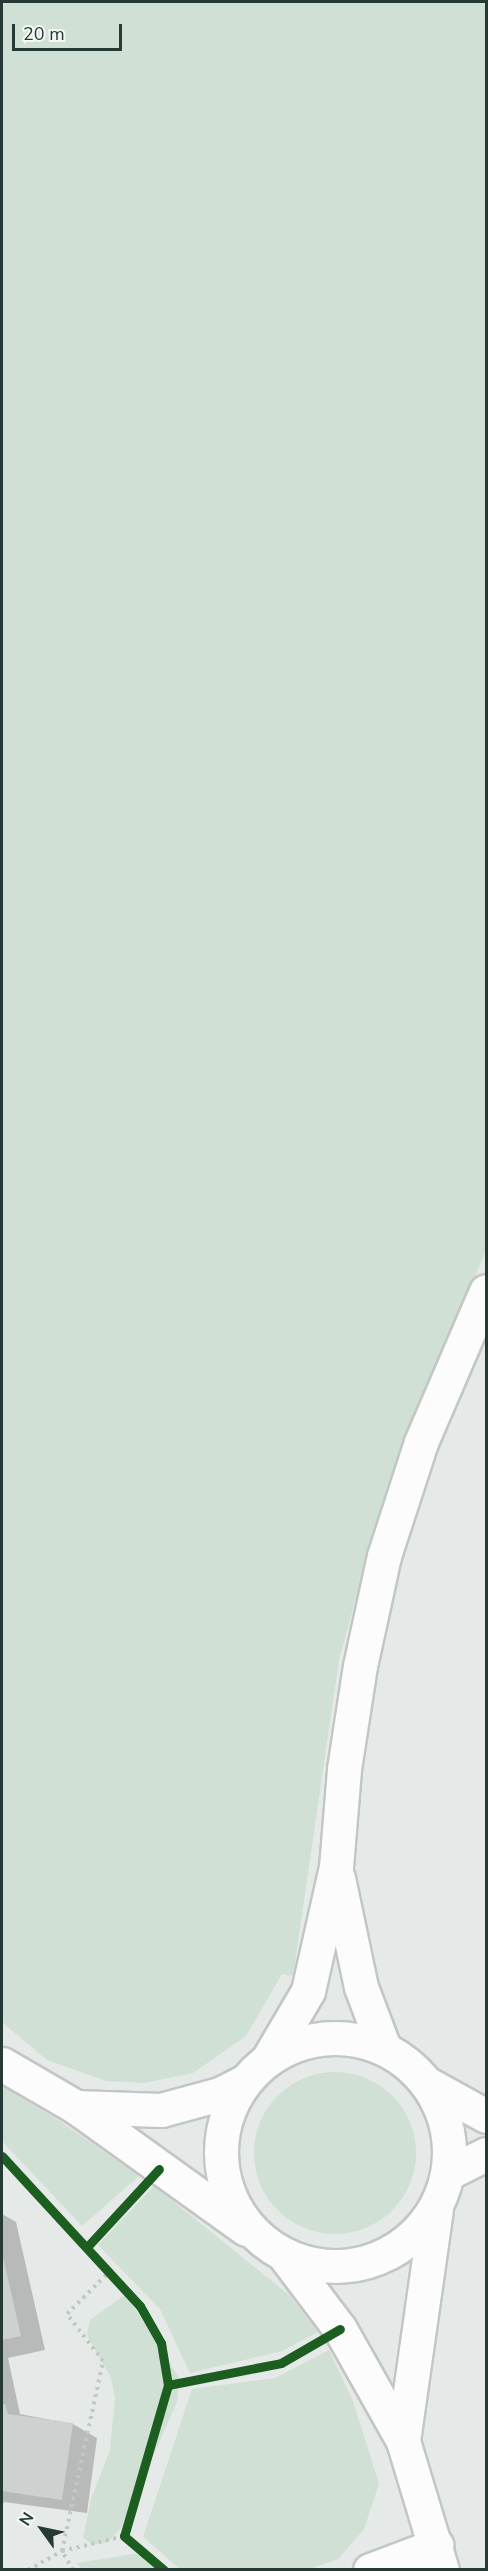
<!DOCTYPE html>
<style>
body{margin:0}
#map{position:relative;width:488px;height:2571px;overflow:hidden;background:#e5e9e7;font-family:"Nunito Sans",sans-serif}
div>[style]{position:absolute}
.green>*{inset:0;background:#d0e0d4}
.round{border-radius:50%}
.shadow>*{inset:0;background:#0003}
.building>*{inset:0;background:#cdd2d0}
.path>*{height:4px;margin-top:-2px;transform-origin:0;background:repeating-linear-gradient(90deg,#c2c9c5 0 3px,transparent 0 7.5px)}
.roads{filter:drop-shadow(2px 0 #c2c6c4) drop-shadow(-2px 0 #c2c6c4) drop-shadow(0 2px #c2c6c4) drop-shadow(0 -2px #c2c6c4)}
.minor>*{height:33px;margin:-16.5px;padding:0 16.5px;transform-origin:16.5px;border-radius:16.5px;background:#fbfcfb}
.secondary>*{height:33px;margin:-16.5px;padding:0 16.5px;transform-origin:16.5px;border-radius:16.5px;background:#fbfcfb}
.secondary>.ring{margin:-16.5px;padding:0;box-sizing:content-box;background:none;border:33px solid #fbfcfb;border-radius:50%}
.cycleway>*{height:9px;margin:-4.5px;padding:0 4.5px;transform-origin:4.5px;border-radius:4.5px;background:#1b5e20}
span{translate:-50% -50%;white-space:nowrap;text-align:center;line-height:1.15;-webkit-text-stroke:4.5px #f3f8f5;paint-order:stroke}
.frame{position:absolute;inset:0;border:3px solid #253a34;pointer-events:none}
.north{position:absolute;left:12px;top:2499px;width:60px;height:60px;-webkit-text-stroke:4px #f3f8f5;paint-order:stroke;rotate:303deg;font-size:16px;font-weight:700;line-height:24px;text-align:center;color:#253a34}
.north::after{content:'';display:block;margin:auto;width:21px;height:27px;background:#253a34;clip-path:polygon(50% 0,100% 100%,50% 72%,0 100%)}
.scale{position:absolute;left:12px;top:24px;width:110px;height:27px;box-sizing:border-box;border:3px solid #253a34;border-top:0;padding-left:8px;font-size:18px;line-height:21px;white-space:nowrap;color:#253a34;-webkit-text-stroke:4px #f3f8f5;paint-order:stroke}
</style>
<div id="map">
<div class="green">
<div style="clip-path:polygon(2px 2px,486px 2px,486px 1250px,383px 1500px,339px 1660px,293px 1976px,282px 1974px,246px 2036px,193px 2073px,144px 2083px,106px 2081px,47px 2060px,2px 2022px)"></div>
<div class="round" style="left:254px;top:2072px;width:162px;height:162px"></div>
<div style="clip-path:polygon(2px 2086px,61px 2122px,139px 2176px,82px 2226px,2px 2141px)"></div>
<div style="clip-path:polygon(154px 2186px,289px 2295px,318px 2332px,282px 2351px,190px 2373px,160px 2309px,98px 2245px)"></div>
<div style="clip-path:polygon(126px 2294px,179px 2378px,177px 2402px,121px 2528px,108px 2542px,94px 2545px,83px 2538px,91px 2499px,110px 2450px,115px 2398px,111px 2378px,87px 2335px,90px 2320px)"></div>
<div style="clip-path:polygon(329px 2350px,353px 2401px,379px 2484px,364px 2529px,338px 2559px,310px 2569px,180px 2569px,143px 2537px,192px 2389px,275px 2378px)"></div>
<div style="clip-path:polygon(134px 2554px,143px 2555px,160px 2569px,81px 2569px,77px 2563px)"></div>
</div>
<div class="shadow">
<div style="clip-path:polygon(2px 2214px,16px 2222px,45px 2350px,8px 2358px,20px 2414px,73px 2424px,97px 2438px,87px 2513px,4px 2502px,2px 2506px)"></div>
</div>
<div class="building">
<div style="clip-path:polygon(2px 2253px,21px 2336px,2px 2340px)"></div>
<div style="clip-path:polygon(5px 2404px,8px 2414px,73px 2423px,62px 2500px,2px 2491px,2px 2405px)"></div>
</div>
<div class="path">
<div style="left:28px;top:2570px;width:39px;rotate:-29deg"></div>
<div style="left:62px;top:2551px;width:64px;rotate:-13.6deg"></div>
<div style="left:73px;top:2570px;width:22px;rotate:-120deg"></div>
<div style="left:62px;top:2551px;width:194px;rotate:-77.8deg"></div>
<div style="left:103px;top:2361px;width:59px;rotate:-127.5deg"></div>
<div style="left:67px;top:2314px;width:61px;rotate:-45deg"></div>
</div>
<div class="roads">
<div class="minor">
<div style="left:428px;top:2084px;width:66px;rotate:28.9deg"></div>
<div style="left:448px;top:2173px;width:42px;rotate:-26.6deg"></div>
<div style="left:370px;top:2570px;width:71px;rotate:-20.7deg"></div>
</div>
<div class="secondary">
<div style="left:338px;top:1878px;width:111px;rotate:78.1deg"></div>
<div style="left:361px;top:1987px;width:65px;rotate:69.3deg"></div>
<div class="ring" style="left:221px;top:2038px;width:195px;height:195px"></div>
<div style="left:268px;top:2059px;width:79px;rotate:-59.5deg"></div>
<div style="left:308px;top:1991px;width:127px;rotate:-77.3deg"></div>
<div style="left:336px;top:1867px;width:98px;rotate:-85.3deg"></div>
<div style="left:344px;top:1769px;width:104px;rotate:-81.2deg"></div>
<div style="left:360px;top:1666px;width:113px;rotate:-77.7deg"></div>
<div style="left:384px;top:1556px;width:120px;rotate:-72deg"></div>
<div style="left:421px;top:1442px;width:164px;rotate:-66.7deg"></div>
<div style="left:2px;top:2064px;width:86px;rotate:30.2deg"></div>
<div style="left:76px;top:2107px;width:209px;rotate:35.7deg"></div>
<div style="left:76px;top:2107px;width:85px;rotate:2deg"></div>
<div style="left:161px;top:2110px;width:61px;rotate:-15.2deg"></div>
<div style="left:220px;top:2094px;width:28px;rotate:-27deg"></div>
<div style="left:284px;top:2255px;width:93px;rotate:52.9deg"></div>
<div style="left:340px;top:2329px;width:129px;rotate:60.6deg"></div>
<div style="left:403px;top:2441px;width:135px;rotate:73.2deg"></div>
<div style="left:403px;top:2441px;width:234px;rotate:-81.9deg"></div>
</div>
</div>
<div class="cycleway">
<div style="left:2px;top:2156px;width:204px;rotate:47.4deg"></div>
<div style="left:140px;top:2306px;width:43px;rotate:60.4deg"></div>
<div style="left:161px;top:2343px;width:43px;rotate:80.5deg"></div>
<div style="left:168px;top:2385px;width:157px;rotate:106.2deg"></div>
<div style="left:124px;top:2536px;width:52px;rotate:40.4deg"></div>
<div style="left:87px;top:2247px;width:106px;rotate:-47.3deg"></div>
<div style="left:168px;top:2385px;width:115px;rotate:-11deg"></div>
<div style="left:281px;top:2363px;width:68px;rotate:-30deg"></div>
</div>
<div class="frame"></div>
<div class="north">N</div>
<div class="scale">20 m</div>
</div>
